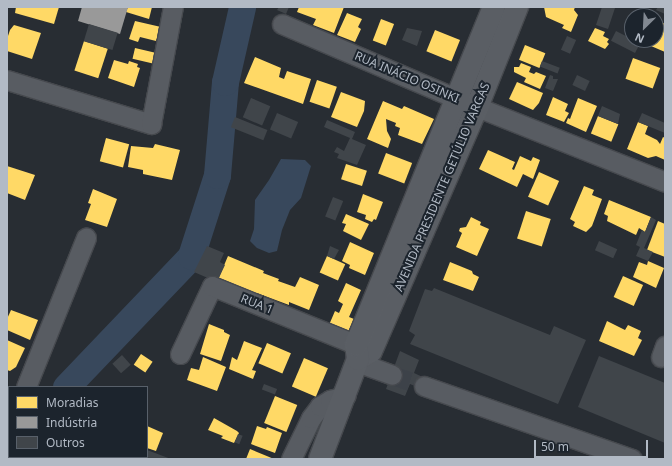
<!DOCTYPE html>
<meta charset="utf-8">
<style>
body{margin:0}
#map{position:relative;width:672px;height:466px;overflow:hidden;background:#282d33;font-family:"Noto Sans",sans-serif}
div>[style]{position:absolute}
.water>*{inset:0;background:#38485c}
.homes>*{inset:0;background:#ffd966;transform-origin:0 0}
.industry>*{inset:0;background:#999}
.river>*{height:27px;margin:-13.5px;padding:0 13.5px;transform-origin:13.5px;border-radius:13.5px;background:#38485c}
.building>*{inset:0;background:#40454a;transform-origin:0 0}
.minor-tunnel>*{height:19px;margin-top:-9.5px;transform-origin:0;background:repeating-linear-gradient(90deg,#3d4249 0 19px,transparent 0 29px)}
.roads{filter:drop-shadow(1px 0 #46494e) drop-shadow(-1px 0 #46494e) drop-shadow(0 1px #46494e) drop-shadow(0 -1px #46494e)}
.minor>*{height:19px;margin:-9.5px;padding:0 9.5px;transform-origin:9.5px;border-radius:9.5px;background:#585c62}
.major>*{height:22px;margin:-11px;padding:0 11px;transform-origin:11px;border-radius:11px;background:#5a5e64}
span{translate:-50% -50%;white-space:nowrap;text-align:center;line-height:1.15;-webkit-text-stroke:4px #1c242d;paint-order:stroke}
.street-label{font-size:12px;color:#b2bac5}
.frame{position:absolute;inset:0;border:8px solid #b2bac5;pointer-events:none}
.legend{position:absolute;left:8px;top:386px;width:140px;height:72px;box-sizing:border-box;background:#1c242d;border:1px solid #58606a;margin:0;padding:5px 7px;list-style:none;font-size:12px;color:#b2bac5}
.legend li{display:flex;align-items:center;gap:8px;height:20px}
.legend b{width:20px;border:1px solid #58606a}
.north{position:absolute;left:624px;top:8px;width:40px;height:40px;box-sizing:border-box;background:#1c242d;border:1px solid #58606a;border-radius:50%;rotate:204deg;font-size:11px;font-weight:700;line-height:16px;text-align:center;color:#b2bac5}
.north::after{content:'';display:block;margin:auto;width:14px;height:18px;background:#828992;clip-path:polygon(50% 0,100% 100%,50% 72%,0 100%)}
.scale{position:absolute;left:534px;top:440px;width:114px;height:18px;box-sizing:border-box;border:2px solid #b2bac5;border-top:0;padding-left:5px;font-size:12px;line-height:14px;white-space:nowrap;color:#b2bac5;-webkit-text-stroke:3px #1c242d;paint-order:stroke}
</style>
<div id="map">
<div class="water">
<div style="clip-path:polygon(281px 159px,305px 160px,311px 166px,301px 198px,290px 210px,282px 230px,277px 251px,269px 253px,257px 248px,250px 241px,254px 229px,255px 200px,269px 180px)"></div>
</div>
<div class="homes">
<div style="clip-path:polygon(16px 7px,59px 7px,54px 24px,15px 13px)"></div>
<div style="clip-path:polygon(128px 7px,152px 7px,149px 19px,126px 12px)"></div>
<div style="clip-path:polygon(299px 7px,320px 8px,344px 7px,334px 33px,313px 25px,316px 19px,297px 12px)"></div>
<div style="clip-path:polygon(544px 7px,575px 7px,574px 10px,578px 15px,571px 32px,562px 28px,564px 25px,546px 17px)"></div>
<div style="clip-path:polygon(347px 13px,362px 19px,358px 27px,361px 29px,355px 42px,337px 35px)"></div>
<div style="left:381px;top:19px;width:14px;height:23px;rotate:21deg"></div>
<div style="clip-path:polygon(656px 20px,665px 24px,665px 52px,644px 43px,646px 40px,656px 40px)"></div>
<div style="clip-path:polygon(135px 21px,161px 27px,156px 41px,140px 37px,138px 42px,129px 39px)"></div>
<div style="clip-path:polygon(14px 25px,41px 33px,32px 59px,7px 51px,7px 39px,10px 30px)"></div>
<div style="clip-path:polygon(595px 28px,605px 32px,603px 36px,609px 39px,607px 42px,609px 44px,605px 49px,588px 41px)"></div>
<div style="left:435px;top:30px;width:27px;height:23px;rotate:22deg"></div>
<div style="left:84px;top:41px;width:25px;height:31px;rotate:18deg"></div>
<div style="left:525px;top:45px;width:22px;height:16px;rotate:22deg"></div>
<div style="left:135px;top:48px;width:23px;height:11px;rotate:13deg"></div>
<div style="clip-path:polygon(255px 57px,281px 68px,279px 77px,284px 79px,287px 71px,311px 79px,303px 104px,244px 83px)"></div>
<div style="left:633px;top:58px;width:29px;height:22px;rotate:20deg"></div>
<div style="clip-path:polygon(114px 60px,128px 64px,129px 61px,138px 64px,137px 67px,140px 68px,134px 87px,108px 78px)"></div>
<div style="clip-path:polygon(521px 63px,531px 67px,529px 72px,534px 74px,536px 72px,546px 76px,540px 89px,524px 82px,526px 78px,514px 72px,514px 67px,519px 67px)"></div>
<div style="left:317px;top:80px;width:21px;height:23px;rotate:19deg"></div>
<div style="clip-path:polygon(517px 82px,543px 93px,539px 103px,533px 110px,509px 99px)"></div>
<div style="clip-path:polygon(341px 92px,365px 101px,364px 111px,357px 127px,331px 117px)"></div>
<div style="clip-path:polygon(553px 97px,568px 104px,565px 111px,569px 113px,564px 122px,546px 115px)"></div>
<div style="clip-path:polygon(578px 98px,597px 106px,586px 132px,566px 123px,568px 118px,570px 119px)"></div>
<div style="clip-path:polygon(383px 101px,402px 109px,404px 106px,434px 119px,422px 144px,398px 135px,400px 128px,395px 126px,396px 123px,386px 119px,387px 131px,391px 139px,388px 148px,367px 139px)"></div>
<div style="left:598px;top:116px;width:22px;height:19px;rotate:22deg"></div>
<div style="clip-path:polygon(638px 122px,648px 126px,645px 134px,657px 140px,660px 144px,663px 137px,665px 138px,665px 160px,656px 156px,648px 158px,627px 149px)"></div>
<div style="left:106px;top:138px;width:24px;height:24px;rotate:15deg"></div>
<div style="clip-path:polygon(155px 144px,180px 150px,172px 180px,143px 174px,143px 170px,128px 167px,131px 146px,153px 148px)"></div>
<div style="clip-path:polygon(488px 150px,515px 162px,512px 169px,514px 170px,520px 156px,531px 161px,533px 157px,540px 160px,533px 179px,523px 174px,517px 187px,479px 169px)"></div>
<div style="left:386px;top:153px;width:28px;height:22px;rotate:21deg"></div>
<div style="left:346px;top:164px;width:22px;height:16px;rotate:18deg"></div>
<div style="clip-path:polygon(7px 166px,35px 175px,25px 200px,7px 193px)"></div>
<div style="left:539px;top:172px;width:22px;height:27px;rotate:24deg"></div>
<div style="clip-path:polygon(584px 186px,594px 190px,592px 195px,602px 199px,592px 226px,586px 232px,573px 226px,575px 222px,570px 219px)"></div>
<div style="clip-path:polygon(93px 189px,117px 199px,107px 227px,85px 220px,91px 204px,88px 203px)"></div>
<div style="clip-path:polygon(363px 194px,383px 202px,376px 220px,374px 219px,372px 222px,365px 219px,366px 215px,357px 212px)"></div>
<div style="clip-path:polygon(609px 200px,651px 217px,645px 232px,639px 228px,636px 235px,607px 221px,608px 216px,604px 214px)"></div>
<div style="left:526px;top:211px;width:26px;height:29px;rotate:18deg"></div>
<div style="clip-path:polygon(346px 214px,369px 224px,361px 240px,343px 231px,346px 224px,342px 223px)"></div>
<div style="clip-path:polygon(471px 217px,481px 222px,480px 225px,489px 229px,477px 256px,456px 247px,462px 233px,459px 231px,460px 228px,466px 227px)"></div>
<div style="clip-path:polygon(658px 221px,665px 224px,665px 257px,647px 250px)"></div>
<div style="clip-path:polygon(350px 242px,374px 253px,365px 275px,349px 268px,350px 265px,342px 261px)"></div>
<div style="clip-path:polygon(228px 256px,264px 271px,263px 273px,279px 279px,278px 281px,295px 287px,300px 277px,319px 285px,309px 310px,289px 302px,289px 305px,257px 293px,256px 297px,217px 282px)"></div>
<div style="left:327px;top:256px;width:20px;height:18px;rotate:24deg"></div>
<div style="clip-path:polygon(648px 261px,664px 268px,656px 288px,633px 277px,639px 262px,647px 265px)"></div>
<div style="clip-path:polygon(450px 262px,472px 271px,473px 274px,479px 277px,473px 291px,443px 280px)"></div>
<div style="left:623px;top:276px;width:22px;height:23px;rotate:24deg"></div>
<div style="clip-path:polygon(346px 283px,361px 290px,349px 317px,354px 319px,348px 332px,329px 325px,335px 311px,339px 313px,343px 304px,338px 301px)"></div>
<div style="clip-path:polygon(11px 310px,38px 320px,30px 340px,7px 330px,7px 319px)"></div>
<div style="clip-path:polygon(607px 321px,625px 330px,628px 325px,641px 331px,638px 338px,642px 340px,634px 356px,599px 341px)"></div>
<div style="clip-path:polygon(209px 324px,224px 330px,224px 332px,230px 335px,221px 361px,200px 354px)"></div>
<div style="clip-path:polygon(7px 340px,25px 348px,16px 367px,10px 371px,7px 370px)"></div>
<div style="clip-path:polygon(244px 341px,262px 348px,252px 370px,256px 371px,253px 379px,229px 369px,232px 357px,237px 360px)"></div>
<div style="left:267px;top:343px;width:26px;height:22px;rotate:23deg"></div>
<div style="left:141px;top:354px;width:14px;height:13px;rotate:34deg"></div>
<div style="clip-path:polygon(203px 357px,226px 367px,217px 391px,187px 380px,191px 368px,199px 370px)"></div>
<div style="left:304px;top:358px;width:26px;height:31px;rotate:23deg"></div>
<div style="left:275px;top:396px;width:24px;height:29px;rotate:22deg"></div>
<div style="clip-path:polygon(214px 418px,237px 431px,239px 433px,234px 443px,221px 438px,223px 436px,208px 430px)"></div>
<div style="clip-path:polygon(147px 426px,163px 433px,156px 451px,147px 448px)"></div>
<div style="clip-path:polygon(257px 426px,266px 429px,267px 427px,282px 433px,275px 453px,251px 444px)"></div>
<div style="clip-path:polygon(250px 449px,274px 459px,246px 459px)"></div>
</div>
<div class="industry">
<div style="clip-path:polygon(82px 7px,128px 7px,120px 34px,78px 21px)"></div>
</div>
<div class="river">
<div style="left:66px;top:387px;width:181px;rotate:-46.3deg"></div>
<div style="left:191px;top:256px;width:85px;rotate:-72.2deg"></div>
<div style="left:217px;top:175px;width:93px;rotate:-85.1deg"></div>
<div style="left:225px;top:82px;width:77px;rotate:-77.2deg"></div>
<div style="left:51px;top:457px;width:2px;rotate:90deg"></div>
</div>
<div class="building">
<div style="clip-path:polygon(279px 7px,289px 7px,286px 14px,277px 10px)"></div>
<div style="clip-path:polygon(602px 7px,615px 8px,608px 29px,596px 25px)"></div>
<div style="clip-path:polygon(658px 7px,665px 7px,665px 14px,656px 10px)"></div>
<div style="left:89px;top:24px;width:30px;height:18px;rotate:17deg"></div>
<div style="clip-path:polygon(407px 28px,422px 31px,417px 46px,402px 40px)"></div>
<div style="left:616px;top:31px;width:27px;height:11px;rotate:27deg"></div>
<div style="left:567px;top:36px;width:10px;height:15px;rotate:24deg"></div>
<div style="left:542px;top:61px;width:19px;height:6px;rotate:21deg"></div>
<div style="clip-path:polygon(550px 75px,553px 76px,553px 79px,558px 79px,553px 91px,545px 88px)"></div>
<div style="left:577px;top:75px;width:14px;height:11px;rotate:25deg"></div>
<div style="left:251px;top:98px;width:21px;height:21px;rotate:23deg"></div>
<div style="clip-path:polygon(602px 106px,620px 114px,618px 124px,598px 116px)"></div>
<div style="left:277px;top:113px;width:23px;height:18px;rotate:23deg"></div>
<div style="clip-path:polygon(642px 113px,665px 123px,665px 133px,638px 122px)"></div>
<div style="left:235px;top:117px;width:35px;height:11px;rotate:22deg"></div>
<div style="clip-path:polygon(327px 120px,355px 132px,352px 139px,366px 145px,357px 165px,337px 158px,339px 154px,334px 152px,337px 147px,344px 151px,350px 138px,324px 127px)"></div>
<div style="left:333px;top:197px;width:11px;height:21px;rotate:22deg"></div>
<div style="clip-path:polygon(651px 217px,656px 220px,644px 248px,653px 252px,648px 261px,636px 256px,640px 247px,636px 245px,642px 230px,645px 232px)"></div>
<div style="left:599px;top:241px;width:20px;height:10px;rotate:24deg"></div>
<div style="clip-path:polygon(207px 246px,224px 253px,220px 262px,225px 265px,217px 282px,194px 272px)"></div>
<div style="clip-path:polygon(330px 246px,339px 250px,334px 259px,327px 256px)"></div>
<div style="clip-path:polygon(434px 288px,550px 335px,554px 326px,586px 340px,558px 404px,410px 344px,415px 335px,409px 331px,425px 289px,432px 291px)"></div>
<div style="clip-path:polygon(400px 351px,419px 360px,414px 373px,427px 379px,422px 389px,410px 384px,405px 396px,386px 389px)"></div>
<div style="left:122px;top:355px;width:13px;height:13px;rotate:48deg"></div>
<div style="clip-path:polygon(599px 356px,665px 383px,665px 443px,578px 407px)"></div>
<div style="left:264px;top:384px;width:14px;height:6px;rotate:21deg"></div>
<div style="left:238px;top:434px;width:5px;height:9px;rotate:22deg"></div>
<div style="clip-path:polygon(147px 450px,171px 459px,128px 459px,123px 457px,147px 457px)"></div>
</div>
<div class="minor-tunnel">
<div style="left:392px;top:375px;width:34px;rotate:19deg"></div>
</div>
<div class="roads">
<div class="minor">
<div style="left:282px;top:24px;width:212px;rotate:23.1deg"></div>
<div style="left:477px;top:107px;width:202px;rotate:21.7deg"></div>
<div style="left:7px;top:80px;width:151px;rotate:17deg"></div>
<div style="left:151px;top:124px;width:119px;rotate:-79.4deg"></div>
<div style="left:180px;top:354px;width:75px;rotate:-64.8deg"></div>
<div style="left:212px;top:286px;width:170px;rotate:22.1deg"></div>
<div style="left:661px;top:357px;width:12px;rotate:-70deg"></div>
<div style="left:357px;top:362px;width:37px;rotate:20deg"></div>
<div style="left:424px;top:386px;width:220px;rotate:19.3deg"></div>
<div style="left:26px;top:387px;width:161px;rotate:-68.1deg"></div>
<div style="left:7px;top:436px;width:5px;rotate:-68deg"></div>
<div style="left:291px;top:459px;width:46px;rotate:-64deg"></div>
<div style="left:311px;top:418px;width:15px;rotate:-53deg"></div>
<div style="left:320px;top:406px;width:12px;rotate:-31deg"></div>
<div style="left:330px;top:400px;width:16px;rotate:-15deg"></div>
</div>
<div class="major">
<div style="left:358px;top:359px;width:15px;rotate:-32deg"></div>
<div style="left:371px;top:351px;width:266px;rotate:-66.5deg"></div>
<div style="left:477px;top:107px;width:108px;rotate:-68.2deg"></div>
<div style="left:320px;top:459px;width:107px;rotate:-69.2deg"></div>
<div style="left:358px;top:359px;width:14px;rotate:-98deg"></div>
<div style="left:356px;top:345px;width:365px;rotate:-67.8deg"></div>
</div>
</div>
<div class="street-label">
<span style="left:407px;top:77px;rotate:23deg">RUA INÁCIO OSINKI</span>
<span style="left:442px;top:187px;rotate:-67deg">AVENIDA PRESIDENTE GETÚLIO VARGAS</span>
<span style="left:257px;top:304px;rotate:22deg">RUA 1</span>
</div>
<div class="frame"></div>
<ul class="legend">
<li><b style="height:11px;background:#ffd966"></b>Moradias</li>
<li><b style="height:11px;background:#999"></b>Indústria</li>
<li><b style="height:11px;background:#40454a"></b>Outros</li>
</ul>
<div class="north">N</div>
<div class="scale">50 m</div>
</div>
